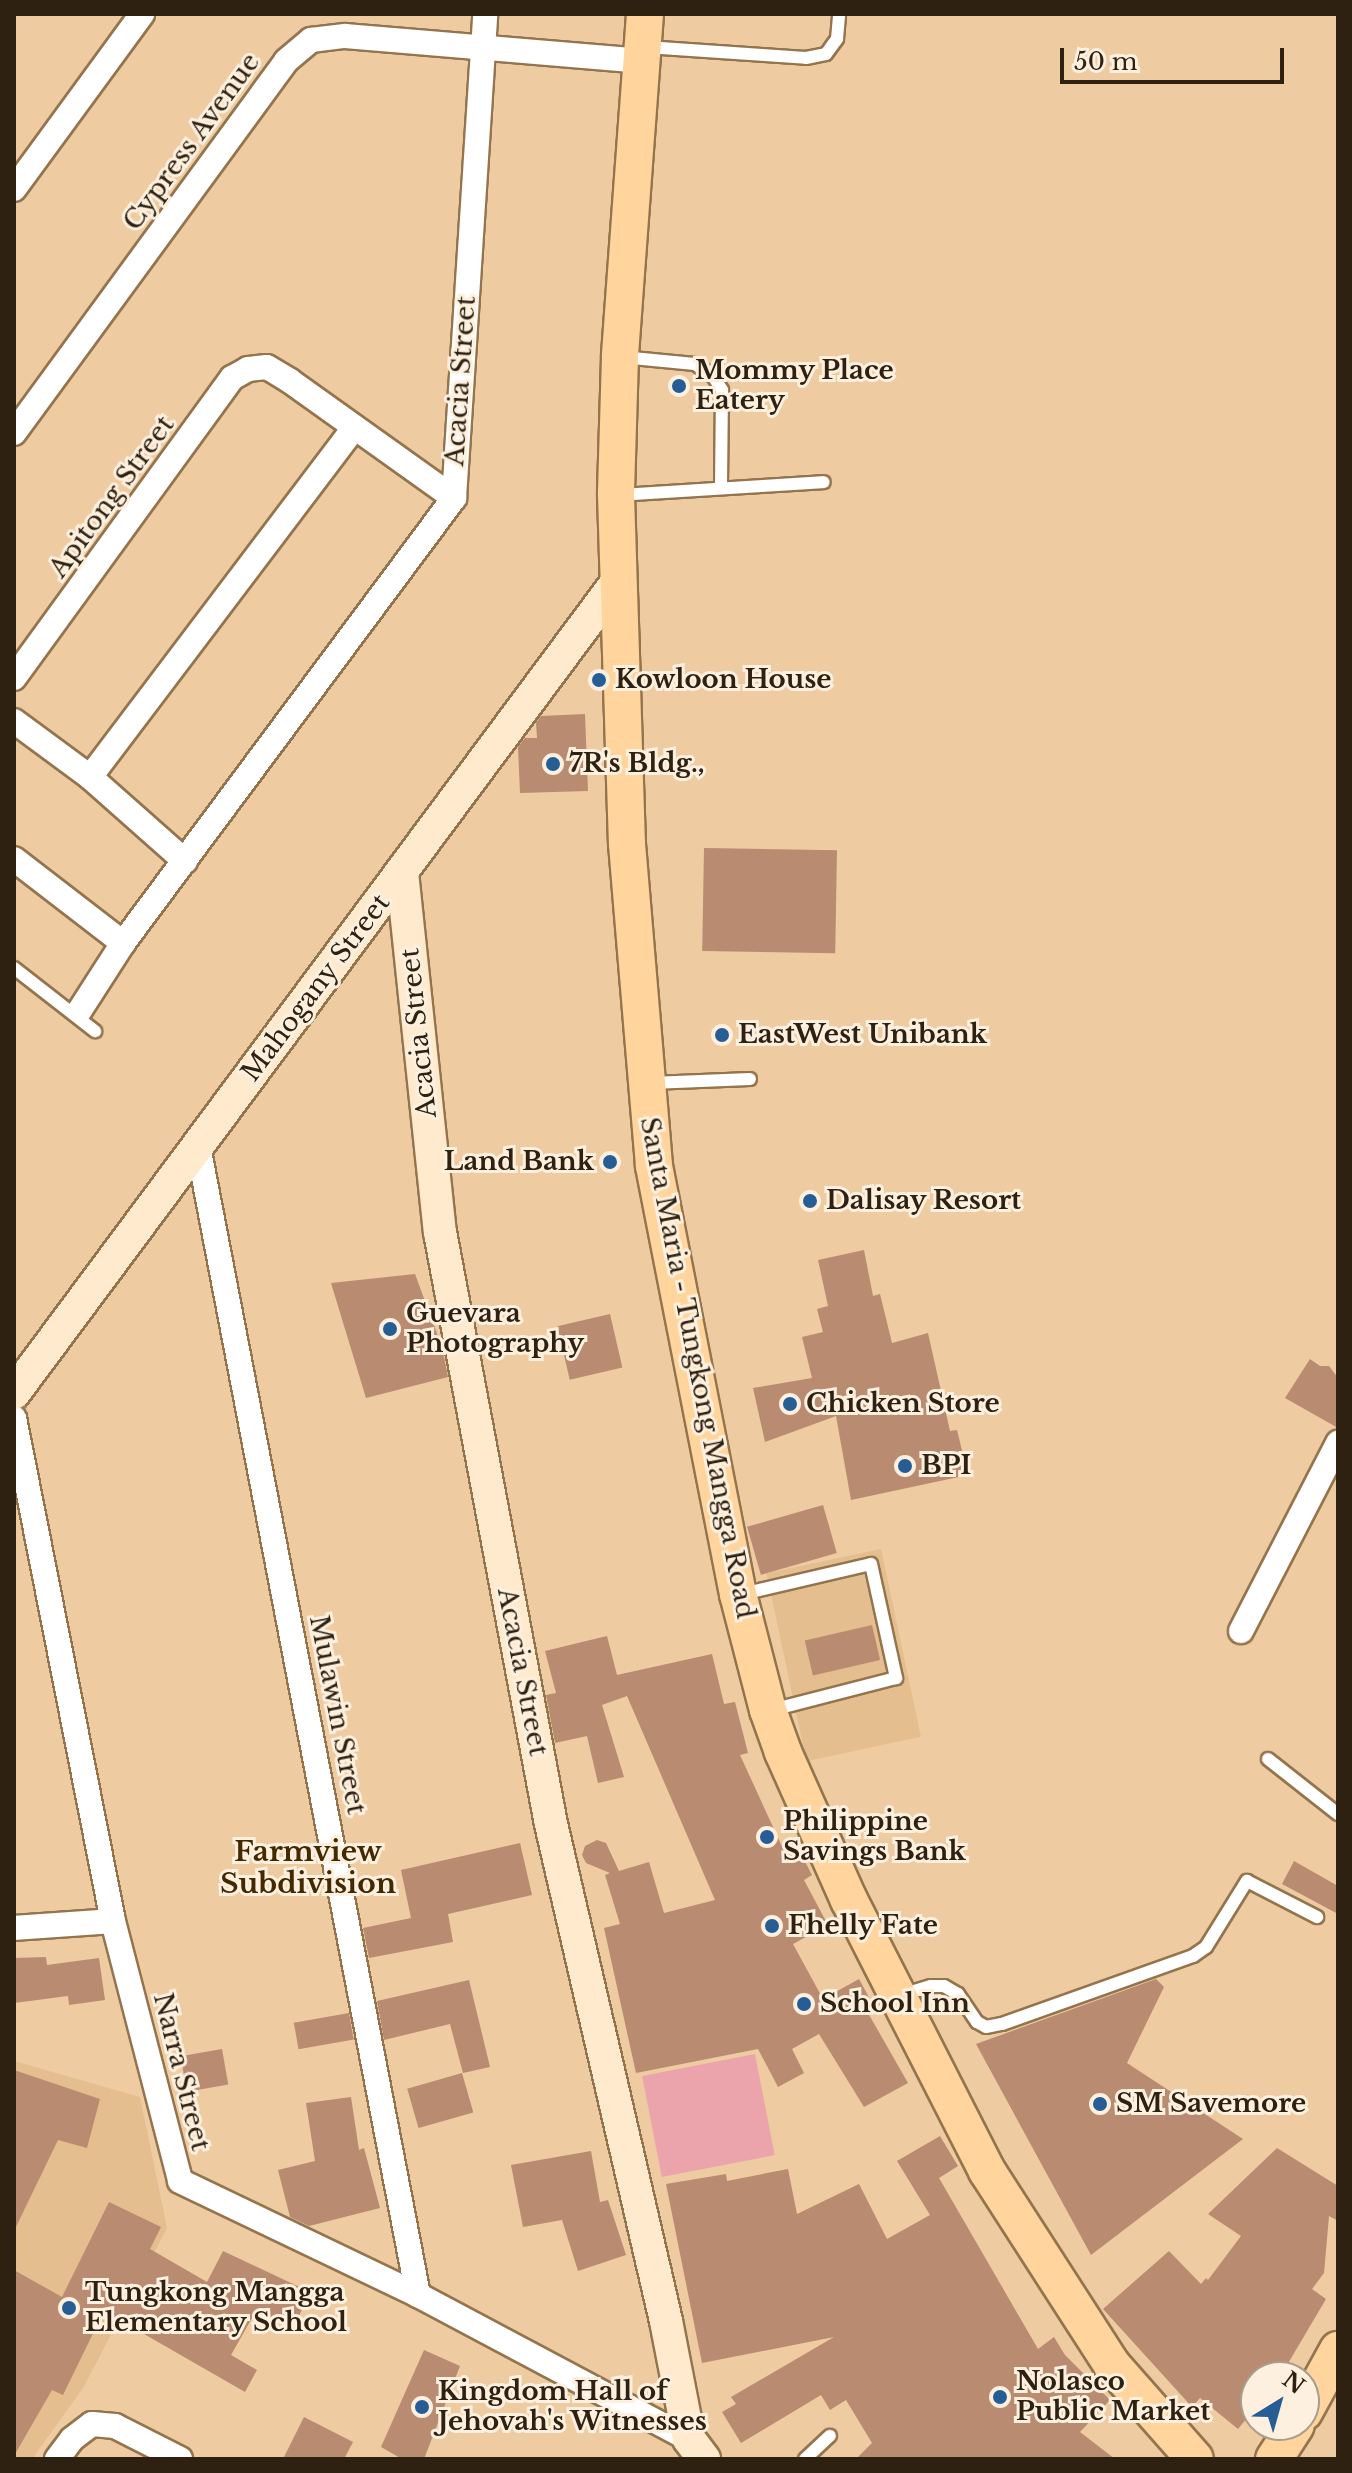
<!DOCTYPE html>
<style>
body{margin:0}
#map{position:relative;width:1352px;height:2473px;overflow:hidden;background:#eecba1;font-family:"Libre Baskerville",serif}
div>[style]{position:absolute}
.built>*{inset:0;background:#e5be8f;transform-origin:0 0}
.green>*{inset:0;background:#eba4ac;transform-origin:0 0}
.building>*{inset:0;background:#b98b70;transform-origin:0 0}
.roads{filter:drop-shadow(2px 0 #94744d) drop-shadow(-2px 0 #94744d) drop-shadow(0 2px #94744d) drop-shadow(0 -2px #94744d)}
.lane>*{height:12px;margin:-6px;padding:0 6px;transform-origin:6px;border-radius:6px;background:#fff}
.street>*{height:24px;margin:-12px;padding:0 12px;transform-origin:12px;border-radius:12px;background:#fff}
.secondary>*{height:32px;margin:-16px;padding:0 16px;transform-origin:16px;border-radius:16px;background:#ffeace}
.primary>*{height:36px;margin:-18px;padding:0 18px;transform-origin:18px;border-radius:18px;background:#ffd59d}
.dots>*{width:22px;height:22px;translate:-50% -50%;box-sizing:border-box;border:4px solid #fef0df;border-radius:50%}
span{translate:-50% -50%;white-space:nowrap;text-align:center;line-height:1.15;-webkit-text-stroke:6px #fef0df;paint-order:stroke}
.street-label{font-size:26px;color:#2e2111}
.poi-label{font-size:26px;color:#2e2111;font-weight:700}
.left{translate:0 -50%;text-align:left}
.right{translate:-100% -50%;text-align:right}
.neighbourhood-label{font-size:28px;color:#432800;font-weight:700}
.frame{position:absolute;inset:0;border:16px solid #2e2111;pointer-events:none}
.north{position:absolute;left:1240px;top:2361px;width:80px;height:80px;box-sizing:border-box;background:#fef0df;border:2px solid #ab9d8d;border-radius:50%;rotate:37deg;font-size:22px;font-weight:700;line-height:32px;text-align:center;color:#2e2111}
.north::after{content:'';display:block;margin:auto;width:28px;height:36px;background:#265d95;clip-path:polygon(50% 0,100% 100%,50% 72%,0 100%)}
.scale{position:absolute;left:1060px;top:48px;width:224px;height:36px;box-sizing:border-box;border:4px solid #2e2111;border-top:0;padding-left:10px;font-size:24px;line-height:28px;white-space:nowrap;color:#2e2111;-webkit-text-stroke:6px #fef0df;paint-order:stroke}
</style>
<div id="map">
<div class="built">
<div style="left:881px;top:1549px;width:192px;height:117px;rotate:78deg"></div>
<div style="clip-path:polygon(14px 2061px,140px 2097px,167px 2228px,83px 2388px,32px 2459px,14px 2459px)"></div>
</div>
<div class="green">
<div style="left:755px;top:2054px;width:103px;height:115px;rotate:79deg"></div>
</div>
<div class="building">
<div style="clip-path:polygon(585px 714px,588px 791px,520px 793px,518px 747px,525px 738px,537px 738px,536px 723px,541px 716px)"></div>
<div style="left:704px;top:848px;width:133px;height:103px;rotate:1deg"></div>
<div style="clip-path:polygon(864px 1250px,873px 1296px,880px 1294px,892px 1343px,928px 1333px,950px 1431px,957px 1430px,968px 1475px,851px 1500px,836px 1416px,765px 1442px,753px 1388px,812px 1378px,802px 1337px,823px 1332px,817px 1309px,828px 1306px,818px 1260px)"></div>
<div style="clip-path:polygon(415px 1274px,442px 1347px,448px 1377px,366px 1398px,331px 1283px)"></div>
<div style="left:610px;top:1314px;width:55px;height:54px;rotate:77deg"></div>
<div style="clip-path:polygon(1310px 1359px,1320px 1366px,1329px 1366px,1338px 1378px,1338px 1428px,1285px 1398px)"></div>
<div style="left:823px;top:1505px;width:50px;height:79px;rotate:74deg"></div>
<div style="left:872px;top:1625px;width:36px;height:69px;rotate:77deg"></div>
<div style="clip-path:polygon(607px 1636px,617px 1675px,712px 1654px,724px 1704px,735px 1702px,748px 1753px,740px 1755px,785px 1853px,798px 1848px,812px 1875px,804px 1880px,828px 1925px,793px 1944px,823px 1999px,859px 1979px,871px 2001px,864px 2006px,908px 2083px,864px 2107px,819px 2034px,792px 2049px,804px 2073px,778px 2087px,758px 2049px,636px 2073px,604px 1928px,620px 1924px,605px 1875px,610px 1873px,586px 1863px,582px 1855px,585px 1846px,597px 1840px,606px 1843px,619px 1871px,649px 1862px,664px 1913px,715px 1900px,627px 1696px,602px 1705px,624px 1777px,598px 1783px,587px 1736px,555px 1743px,546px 1695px,556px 1693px,545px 1651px)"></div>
<div style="clip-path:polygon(520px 1843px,532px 1895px,448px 1914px,453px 1942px,369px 1958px,363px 1928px,411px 1918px,401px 1870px)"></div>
<div style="clip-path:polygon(1294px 1861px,1338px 1886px,1338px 1914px,1282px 1884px)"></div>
<div style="clip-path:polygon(46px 1957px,47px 1965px,99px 1958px,105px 2000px,69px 2005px,68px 1996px,14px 2003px,14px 1958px)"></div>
<div style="clip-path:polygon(1156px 1979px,1164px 1987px,1127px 2063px,1243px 2139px,1091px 2255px,976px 2044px)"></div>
<div style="clip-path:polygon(469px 1980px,490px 2067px,463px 2073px,450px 2024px,384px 2040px,377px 2001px)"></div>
<div style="left:349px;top:2013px;width:27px;height:56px;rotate:80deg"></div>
<div style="left:222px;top:2049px;width:36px;height:42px;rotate:80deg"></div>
<div style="clip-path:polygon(14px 2070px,100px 2099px,87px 2148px,58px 2140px,14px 2231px)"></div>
<div style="left:462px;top:2073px;width:41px;height:57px;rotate:74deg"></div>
<div style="clip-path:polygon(351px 2097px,359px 2150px,364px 2148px,380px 2208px,309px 2226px,290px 2217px,278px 2170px,315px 2161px,306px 2103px)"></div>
<div style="clip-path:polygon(940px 2136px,958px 2166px,939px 2178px,1038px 2349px,1054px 2337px,1065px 2355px,1110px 2400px,1080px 2432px,1115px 2459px,856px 2459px,872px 2443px,846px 2400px,830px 2410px,821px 2395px,741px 2443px,722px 2412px,736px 2404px,731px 2397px,834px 2337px,702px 2363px,666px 2184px,726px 2174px,727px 2181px,788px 2169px,797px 2214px,859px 2184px,887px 2239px,930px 2215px,897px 2161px)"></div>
<div style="clip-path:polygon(1277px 2148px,1338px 2186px,1338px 2221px,1329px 2216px,1324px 2273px,1312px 2289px,1326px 2299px,1280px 2377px,1256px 2377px,1256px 2407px,1238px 2429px,1200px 2398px,1192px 2407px,1103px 2309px,1169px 2251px,1201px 2284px,1206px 2278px,1208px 2280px,1241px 2236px,1208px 2214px)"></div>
<div style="clip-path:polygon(591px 2151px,600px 2202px,608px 2200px,626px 2255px,578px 2271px,562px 2220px,523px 2227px,511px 2165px)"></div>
<div style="clip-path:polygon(109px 2202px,161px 2227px,150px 2249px,207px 2282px,223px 2251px,310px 2292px,293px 2329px,256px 2311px,231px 2355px,257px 2370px,245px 2392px,104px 2311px,63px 2395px,52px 2390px,14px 2456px,14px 2270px,62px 2297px)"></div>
<div style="clip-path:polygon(424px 2350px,460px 2366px,424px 2459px,402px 2459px,381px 2447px)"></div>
<div style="clip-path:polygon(304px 2417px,353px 2442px,344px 2459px,283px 2459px)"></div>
</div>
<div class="roads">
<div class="lane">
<div style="left:646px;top:47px;width:160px;rotate:3.9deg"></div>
<div style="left:806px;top:58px;width:20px;rotate:-11deg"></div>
<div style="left:826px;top:54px;width:19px;rotate:-54deg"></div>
<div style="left:837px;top:39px;width:25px;rotate:-85deg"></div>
<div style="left:622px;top:357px;width:73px;rotate:5.5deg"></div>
<div style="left:695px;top:364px;width:22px;rotate:34deg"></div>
<div style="left:713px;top:376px;width:17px;rotate:57deg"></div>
<div style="left:722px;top:390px;width:98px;rotate:90.6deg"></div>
<div style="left:619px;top:495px;width:205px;rotate:-3.6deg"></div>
<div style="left:14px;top:968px;width:103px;rotate:37.9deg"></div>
<div style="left:651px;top:1083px;width:99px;rotate:-2.3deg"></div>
<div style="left:742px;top:1594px;width:132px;rotate:-13.1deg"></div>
<div style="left:871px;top:1564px;width:117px;rotate:77.6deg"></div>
<div style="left:896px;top:1678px;width:129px;rotate:165.6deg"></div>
<div style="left:1268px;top:1759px;width:89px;rotate:38.2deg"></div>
<div style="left:901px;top:1995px;width:31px;rotate:-17deg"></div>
<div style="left:931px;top:1986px;width:13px"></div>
<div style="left:944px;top:1986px;width:16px;rotate:30deg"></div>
<div style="left:958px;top:1994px;width:34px;rotate:56deg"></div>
<div style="left:977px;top:2022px;width:10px;rotate:29deg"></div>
<div style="left:986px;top:2027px;width:16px;rotate:-11deg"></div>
<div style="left:1002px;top:2024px;width:203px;rotate:-19.6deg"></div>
<div style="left:1193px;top:1956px;width:16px;rotate:-35deg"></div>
<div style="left:1206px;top:1947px;width:78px;rotate:-58.2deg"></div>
<div style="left:1247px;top:1881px;width:79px;rotate:27.2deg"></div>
<div style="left:805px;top:2459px;width:34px;rotate:-43deg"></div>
</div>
<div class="street">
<div style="left:14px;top:189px;width:217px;rotate:-53.8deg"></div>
<div style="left:14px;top:433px;width:461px;rotate:-53.8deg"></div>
<div style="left:286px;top:61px;width:33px;rotate:-40deg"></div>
<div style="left:311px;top:40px;width:34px;rotate:-7deg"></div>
<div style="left:345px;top:36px;width:296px;rotate:4.8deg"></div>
<div style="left:14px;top:678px;width:371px;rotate:-54deg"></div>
<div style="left:232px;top:378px;width:18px;rotate:-29deg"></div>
<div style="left:248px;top:369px;width:19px;rotate:-6deg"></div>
<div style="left:267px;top:367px;width:27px;rotate:31deg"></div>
<div style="left:290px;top:381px;width:201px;rotate:35.5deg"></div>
<div style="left:14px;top:721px;width:94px;rotate:36.4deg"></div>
<div style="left:90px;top:777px;width:127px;rotate:41.5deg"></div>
<div style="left:90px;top:777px;width:438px;rotate:-52.9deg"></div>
<div style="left:14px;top:859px;width:138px;rotate:37.6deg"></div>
<div style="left:80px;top:1010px;width:80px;rotate:-57.3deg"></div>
<div style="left:123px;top:943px;width:555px;rotate:-53.36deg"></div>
<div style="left:454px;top:498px;width:485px;rotate:-86.3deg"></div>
<div style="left:198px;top:1146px;width:1170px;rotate:79.16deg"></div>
<div style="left:14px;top:1418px;width:513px;rotate:78.87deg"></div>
<div style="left:113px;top:1921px;width:268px;rotate:75.5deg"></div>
<div style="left:180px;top:2181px;width:264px;rotate:25.6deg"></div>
<div style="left:418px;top:2295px;width:307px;rotate:28deg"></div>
<div style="left:1241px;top:1631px;width:212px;rotate:-62.7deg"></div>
<div style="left:14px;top:1928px;width:99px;rotate:-4deg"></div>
<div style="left:57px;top:2459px;width:25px;rotate:-53deg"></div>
<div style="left:72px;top:2439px;width:25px;rotate:-37deg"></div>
<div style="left:92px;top:2424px;width:23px;rotate:5deg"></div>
<div style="left:115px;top:2426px;width:73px;rotate:26.9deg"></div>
</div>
<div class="secondary">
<div style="left:402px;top:872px;width:362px;rotate:84deg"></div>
<div style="left:440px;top:1232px;width:602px;rotate:79.38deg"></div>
<div style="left:551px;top:1824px;width:510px;rotate:76.97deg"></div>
<div style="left:666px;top:2321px;width:120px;rotate:79deg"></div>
<div style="left:689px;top:2439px;width:25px;rotate:53deg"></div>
<div style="left:14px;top:1393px;width:1011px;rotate:-53.37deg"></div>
</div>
<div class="primary">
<div style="left:645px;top:14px;width:344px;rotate:94.2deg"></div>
<div style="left:620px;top:357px;width:138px;rotate:91.7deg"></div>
<div style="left:616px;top:495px;width:349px;rotate:88.2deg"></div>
<div style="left:627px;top:844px;width:323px;rotate:85.2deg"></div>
<div style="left:654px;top:1166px;width:436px;rotate:78.9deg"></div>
<div style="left:738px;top:1594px;width:120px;rotate:75.5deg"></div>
<div style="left:768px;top:1710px;width:45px;rotate:70.3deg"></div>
<div style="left:783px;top:1752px;width:162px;rotate:66deg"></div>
<div style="left:849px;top:1900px;width:304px;rotate:63deg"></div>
<div style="left:987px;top:2171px;width:231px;rotate:57.2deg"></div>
<div style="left:1112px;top:2365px;width:125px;rotate:48.6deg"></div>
<div style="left:1304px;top:2412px;width:71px;rotate:-61.3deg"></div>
<div style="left:1274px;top:2459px;width:40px;rotate:-57.1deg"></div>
</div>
</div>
<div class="dots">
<div style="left:679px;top:386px;background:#265d95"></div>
<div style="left:599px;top:680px;background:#265d95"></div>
<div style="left:553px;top:764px;background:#265d95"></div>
<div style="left:722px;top:1035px;background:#265d95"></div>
<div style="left:610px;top:1162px;background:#265d95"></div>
<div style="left:810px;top:1201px;background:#265d95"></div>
<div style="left:390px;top:1329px;background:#265d95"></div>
<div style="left:790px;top:1404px;background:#265d95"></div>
<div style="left:905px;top:1466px;background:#265d95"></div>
<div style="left:767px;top:1837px;background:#265d95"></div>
<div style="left:772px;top:1926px;background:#265d95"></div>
<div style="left:804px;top:2004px;background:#265d95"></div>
<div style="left:1100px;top:2104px;background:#265d95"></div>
<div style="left:69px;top:2308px;background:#265d95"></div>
<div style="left:1000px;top:2397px;background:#265d95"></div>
<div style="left:422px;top:2407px;background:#265d95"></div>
</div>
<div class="street-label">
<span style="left:192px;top:142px;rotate:-54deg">Cypress Avenue</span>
<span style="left:461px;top:381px;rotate:-86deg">Acacia Street</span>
<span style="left:112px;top:497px;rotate:-54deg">Apitong Street</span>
<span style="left:316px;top:988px;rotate:-53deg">Mahogany Street</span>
<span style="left:419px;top:1033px;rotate:-96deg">Acacia Street</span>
<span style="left:697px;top:1368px;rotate:79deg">Santa Maria - Tungkong Mangga Road</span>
<span style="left:522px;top:1672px;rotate:79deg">Acacia Street</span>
<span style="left:337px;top:1715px;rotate:79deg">Mulawin Street</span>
<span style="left:181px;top:2072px;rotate:76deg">Narra Street</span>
</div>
<div class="poi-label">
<span class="left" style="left:695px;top:386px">Mommy Place<br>Eatery</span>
<span class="left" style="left:615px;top:680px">Kowloon House</span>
<span class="left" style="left:569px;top:764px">7R's Bldg.,</span>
<span class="left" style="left:738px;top:1035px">EastWest Unibank</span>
<span class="right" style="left:594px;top:1162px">Land Bank</span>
<span class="left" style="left:826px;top:1201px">Dalisay Resort</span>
<span class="left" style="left:406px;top:1329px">Guevara<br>Photography</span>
<span class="left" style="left:806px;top:1404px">Chicken Store</span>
<span class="left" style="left:921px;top:1466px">BPI</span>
<span class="left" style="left:783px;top:1837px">Philippine<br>Savings Bank</span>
<span class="left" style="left:788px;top:1926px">Fhelly Fate</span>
<span class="left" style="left:820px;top:2004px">School Inn</span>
<span class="left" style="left:1116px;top:2104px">SM Savemore</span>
<span class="left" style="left:85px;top:2308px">Tungkong Mangga<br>Elementary School</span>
<span class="left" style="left:1016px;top:2397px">Nolasco<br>Public Market</span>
<span class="left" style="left:438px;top:2407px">Kingdom Hall of<br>Jehovah's Witnesses</span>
</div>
<div class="neighbourhood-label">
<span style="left:308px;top:1868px">Farmview<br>Subdivision</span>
</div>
<div class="frame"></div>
<div class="north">N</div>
<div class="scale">50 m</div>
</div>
